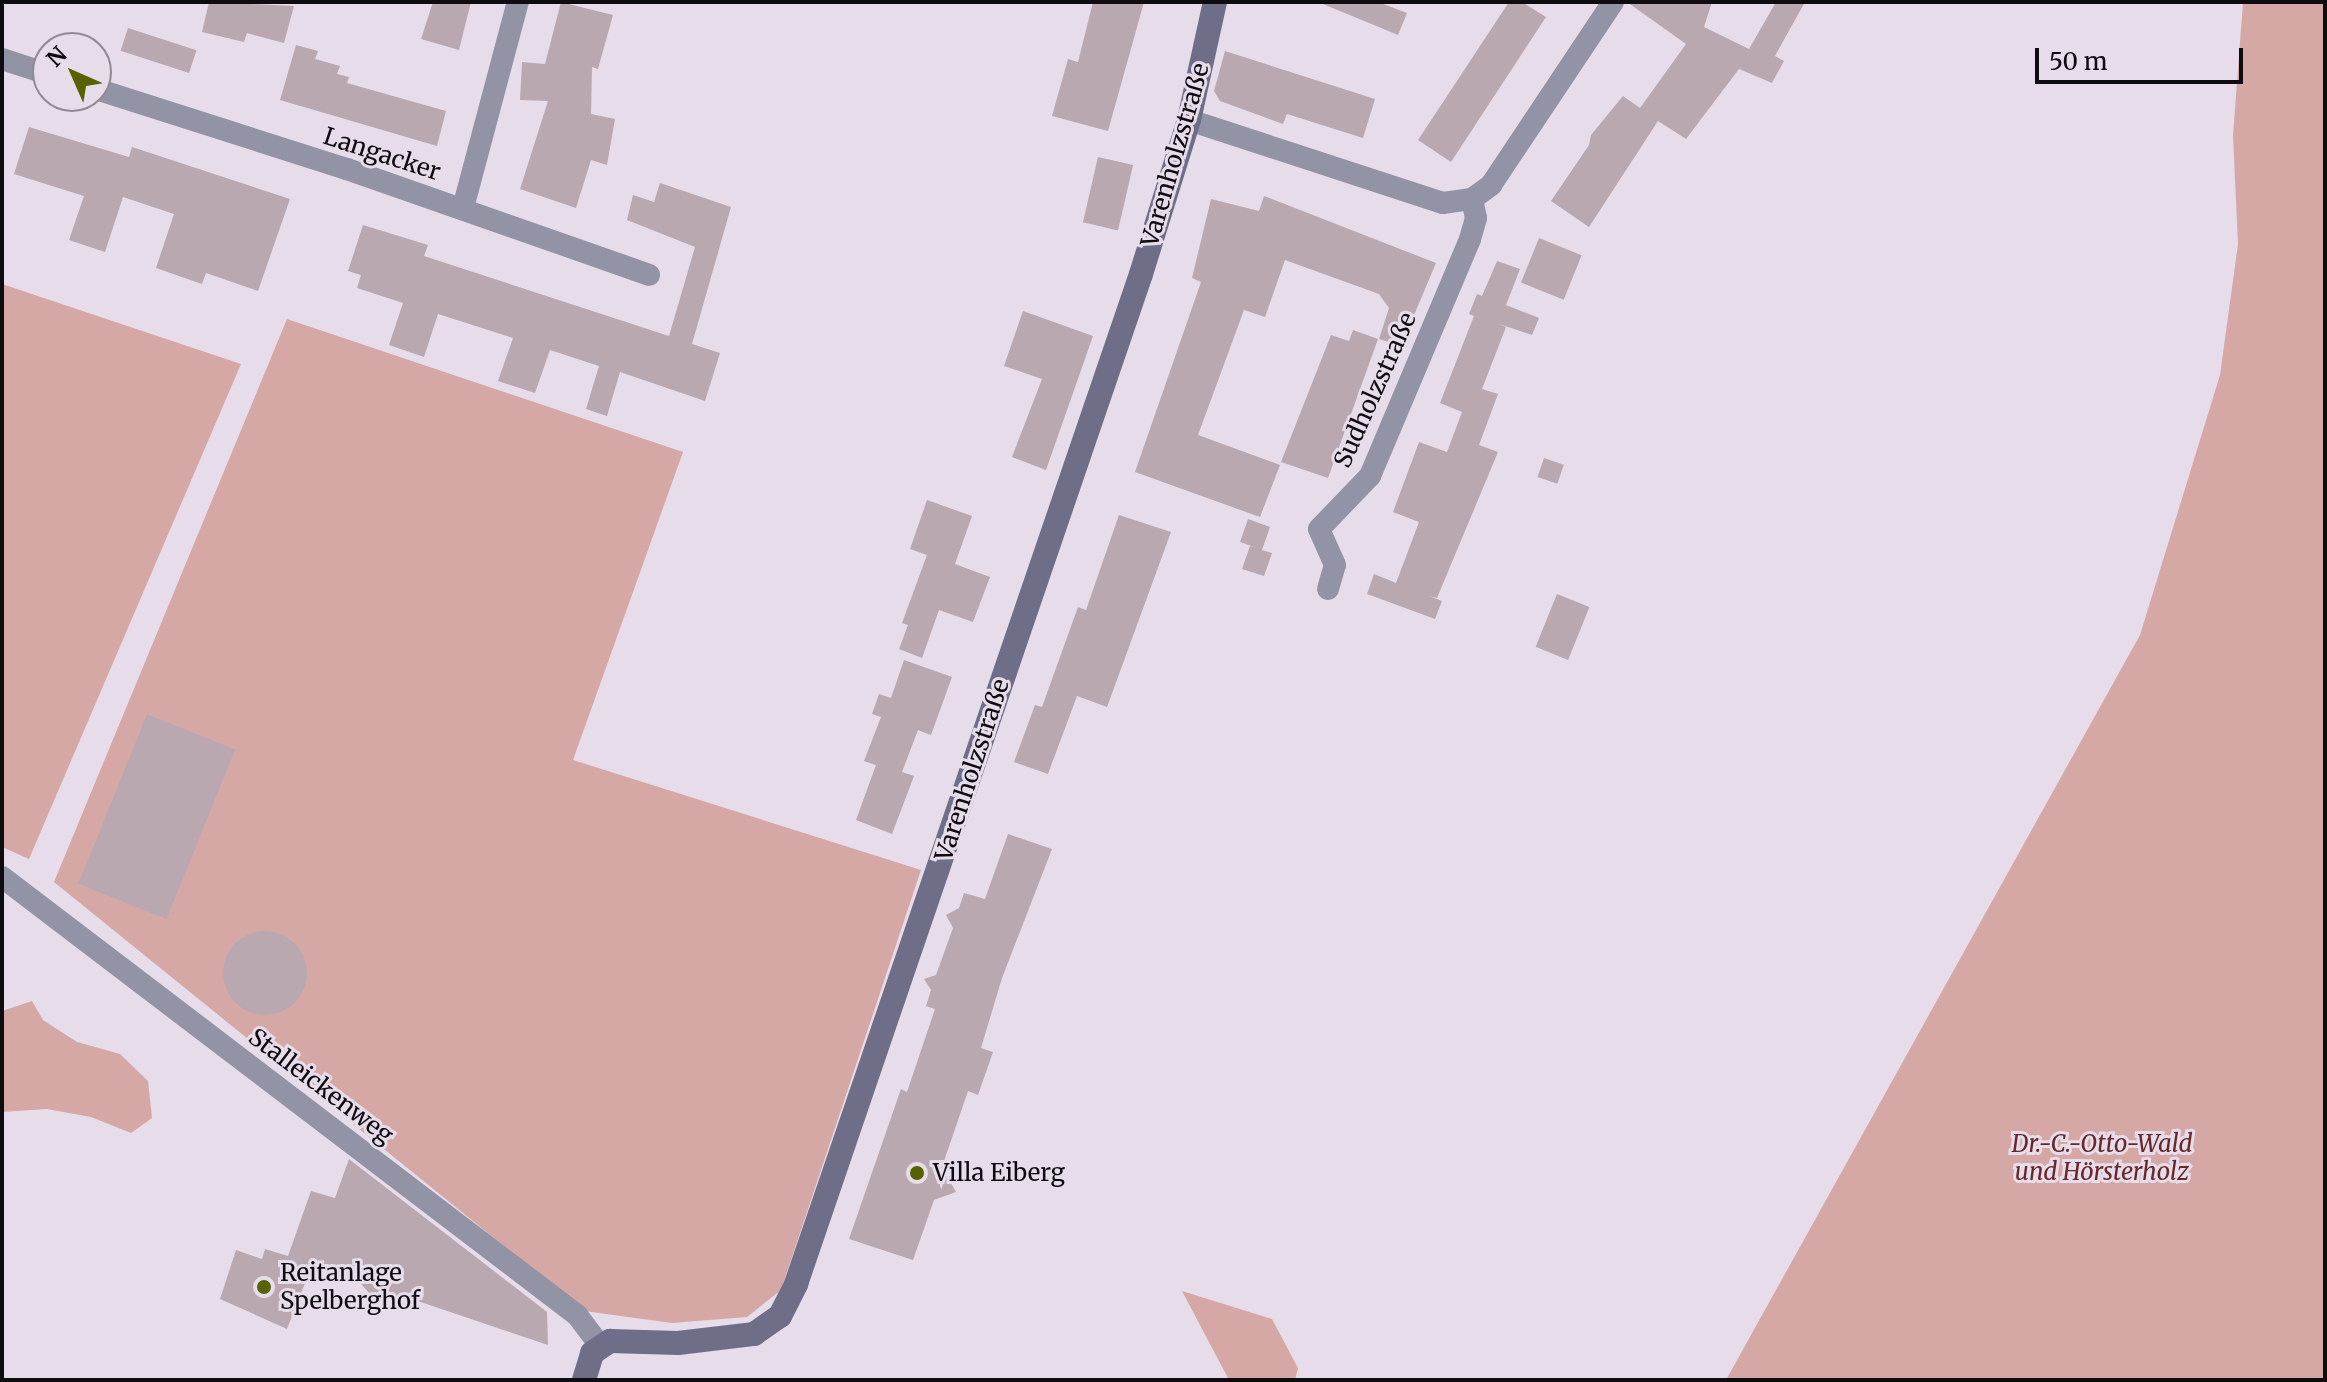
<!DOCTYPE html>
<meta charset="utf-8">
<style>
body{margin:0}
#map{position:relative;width:2327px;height:1382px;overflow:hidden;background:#e6dcea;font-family:Merriweather,serif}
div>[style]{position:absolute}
.green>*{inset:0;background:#d5a8a6}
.building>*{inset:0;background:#b9a8b0;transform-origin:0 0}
.round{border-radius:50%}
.street>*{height:22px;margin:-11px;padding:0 11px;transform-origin:11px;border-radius:11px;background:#9393a6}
.secondary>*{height:24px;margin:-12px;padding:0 12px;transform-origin:12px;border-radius:12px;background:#6e6e89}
.dots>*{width:22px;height:22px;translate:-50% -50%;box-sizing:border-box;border:4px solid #e6dcea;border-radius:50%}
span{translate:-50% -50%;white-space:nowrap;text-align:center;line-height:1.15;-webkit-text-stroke:6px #e6dcea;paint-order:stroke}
.street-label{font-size:24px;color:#0f0c11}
.park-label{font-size:24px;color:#68282a;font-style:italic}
.poi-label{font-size:24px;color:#0f0c11}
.left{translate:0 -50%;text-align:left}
.frame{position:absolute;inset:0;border:4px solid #0f0c11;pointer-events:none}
.north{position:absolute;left:32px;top:32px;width:80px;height:80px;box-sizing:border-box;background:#e6dcea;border:2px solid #908993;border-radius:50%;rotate:315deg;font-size:22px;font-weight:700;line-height:32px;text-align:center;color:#0f0c11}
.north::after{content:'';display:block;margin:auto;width:28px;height:36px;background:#576100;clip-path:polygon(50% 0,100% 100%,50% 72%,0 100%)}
.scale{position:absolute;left:2035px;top:48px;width:208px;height:36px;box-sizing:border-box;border:4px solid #0f0c11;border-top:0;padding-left:10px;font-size:24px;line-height:28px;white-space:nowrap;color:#0f0c11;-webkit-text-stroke:6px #e6dcea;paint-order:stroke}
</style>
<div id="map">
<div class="green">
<div style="clip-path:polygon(2243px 2px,2325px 2px,2325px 1380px,1726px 1380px,2140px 635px,2220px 375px,2238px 244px,2233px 136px)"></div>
<div style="clip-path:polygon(2px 284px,241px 364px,29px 859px,2px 847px)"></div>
<div style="clip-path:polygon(287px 319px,683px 452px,573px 760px,921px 870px,781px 1290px,747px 1317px,672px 1323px,584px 1311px,54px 882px)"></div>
<div style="clip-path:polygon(32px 1001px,43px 1020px,77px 1042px,120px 1054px,148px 1081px,152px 1118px,131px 1133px,91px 1117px,47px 1109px,2px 1112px,2px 1011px)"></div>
<div style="clip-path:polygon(1182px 1291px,1272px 1319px,1298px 1368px,1295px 1380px,1229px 1380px)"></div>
</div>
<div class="building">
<div style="clip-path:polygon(209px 2px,294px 6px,284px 43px,247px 33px,244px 42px,202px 32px)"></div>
<div style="clip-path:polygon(433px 2px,471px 2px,459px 50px,421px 39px)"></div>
<div style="clip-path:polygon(561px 2px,613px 15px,598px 69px,592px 67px,591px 114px,615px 119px,607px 165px,591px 160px,576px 208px,520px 189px,548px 101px,520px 100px,522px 62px,545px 64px)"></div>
<div style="clip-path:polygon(1093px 2px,1144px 2px,1108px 131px,1052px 116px,1068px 59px,1078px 62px)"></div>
<div style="clip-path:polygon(1318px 2px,1378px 2px,1407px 13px,1398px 35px)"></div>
<div style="clip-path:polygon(1509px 2px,1522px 2px,1546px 17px,1451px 162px,1418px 140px)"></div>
<div style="clip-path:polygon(1627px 2px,1712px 2px,1704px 27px,1749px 49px,1776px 2px,1805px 2px,1775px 56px,1784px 61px,1772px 83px,1739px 69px,1686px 139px,1658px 121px,1589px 227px,1551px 201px,1589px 145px,1591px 135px,1623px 96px,1640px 108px,1686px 44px)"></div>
<div style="left:128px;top:28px;width:72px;height:24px;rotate:18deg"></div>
<div style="clip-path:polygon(296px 45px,318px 51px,315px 59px,340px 66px,337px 74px,349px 77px,347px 83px,446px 111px,437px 146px,280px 100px)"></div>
<div style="clip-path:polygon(1225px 51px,1375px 99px,1363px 138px,1287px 114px,1283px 124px,1220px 101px,1214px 91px)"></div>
<div style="clip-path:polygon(29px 127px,129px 157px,132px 147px,290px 199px,258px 291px,206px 273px,202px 284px,156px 268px,174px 214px,123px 197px,105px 252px,69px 240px,84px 196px,14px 174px)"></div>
<div style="left:1098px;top:157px;width:36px;height:67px;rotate:13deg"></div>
<div style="clip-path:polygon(660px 183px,731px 207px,692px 344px,720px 353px,705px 401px,620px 372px,607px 416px,586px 409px,599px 366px,550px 350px,535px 393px,498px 381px,513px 338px,438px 314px,424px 357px,389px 345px,403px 303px,357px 288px,361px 275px,348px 271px,363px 225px,428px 245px,424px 256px,669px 336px,695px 247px,627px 220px,633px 195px,654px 202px)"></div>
<div style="clip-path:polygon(1264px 196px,1436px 263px,1401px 346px,1379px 339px,1389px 308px,1379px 294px,1285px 260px,1265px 317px,1244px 310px,1198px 435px,1280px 465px,1260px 517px,1135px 472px,1201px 282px,1192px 278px,1211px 199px,1259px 211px)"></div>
<div style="left:1539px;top:238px;width:46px;height:48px;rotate:22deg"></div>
<div style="clip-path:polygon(1497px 261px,1520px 269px,1506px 305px,1539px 318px,1532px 335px,1499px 324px,1506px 327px,1482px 389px,1498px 394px,1479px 445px,1498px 452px,1437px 598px,1429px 596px,1442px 601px,1435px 619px,1367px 594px,1374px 574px,1396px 583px,1419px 522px,1393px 512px,1419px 442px,1447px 452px,1462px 412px,1440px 403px,1474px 316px,1469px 314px,1477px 294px,1482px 296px)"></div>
<div style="clip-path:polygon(1023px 311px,1093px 336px,1046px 470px,1012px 457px,1042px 379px,1004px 366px)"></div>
<div style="clip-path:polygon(1353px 330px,1378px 339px,1328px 478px,1281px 462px,1331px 335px,1349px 341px)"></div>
<div style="left:1544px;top:458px;width:21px;height:20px;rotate:19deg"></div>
<div style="clip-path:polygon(927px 500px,972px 516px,955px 564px,990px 577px,973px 622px,939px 610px,922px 658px,899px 649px,908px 625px,902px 623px,927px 555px,910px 549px)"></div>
<div style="clip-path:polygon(1119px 515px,1171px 532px,1107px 707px,1077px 696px,1048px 774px,1014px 762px,1035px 705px,1042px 707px,1078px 607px,1086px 610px)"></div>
<div style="clip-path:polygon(1248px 519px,1270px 527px,1262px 550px,1272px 553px,1264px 576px,1242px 569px,1250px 546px,1257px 548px,1240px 542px)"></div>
<div style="left:1557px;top:594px;width:35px;height:57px;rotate:22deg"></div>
<div style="clip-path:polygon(904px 660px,952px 677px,931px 735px,918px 730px,902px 772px,914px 776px,892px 834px,856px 820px,876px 765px,864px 761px,881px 717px,872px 714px,879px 694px,891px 698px)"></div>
<div style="left:147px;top:714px;width:95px;height:183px;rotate:22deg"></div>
<div style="clip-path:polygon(1008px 834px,1052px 849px,1002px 978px,981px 1048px,993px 1052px,978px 1095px,968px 1091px,942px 1167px,956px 1192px,934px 1200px,913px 1260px,849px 1239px,901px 1089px,907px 1092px,935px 1009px,926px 1006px,931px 990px,924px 979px,936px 975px,953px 928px,946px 915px,959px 908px,964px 893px,985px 899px)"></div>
<div class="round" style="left:223px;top:931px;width:84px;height:84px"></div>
<div style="clip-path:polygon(349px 1159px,547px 1312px,548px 1345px,400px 1295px,395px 1307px,376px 1301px,356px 1278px,313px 1263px,287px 1329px,220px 1299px,236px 1250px,262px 1259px,265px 1249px,288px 1256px,311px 1191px,335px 1198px)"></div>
</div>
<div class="street">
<div style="left:2px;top:59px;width:48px;rotate:18.1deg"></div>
<div style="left:96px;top:89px;width:263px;rotate:17.7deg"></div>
<div style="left:347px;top:169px;width:320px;rotate:19.3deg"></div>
<div style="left:1189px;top:120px;width:267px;rotate:18.1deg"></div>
<div style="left:1443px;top:203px;width:29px;rotate:-8deg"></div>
<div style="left:1472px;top:199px;width:24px;rotate:-36deg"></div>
<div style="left:1491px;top:185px;width:220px;rotate:-56.3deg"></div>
<div style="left:463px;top:208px;width:213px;rotate:-75.1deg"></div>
<div style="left:1328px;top:589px;width:25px;rotate:-74deg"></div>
<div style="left:1335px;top:565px;width:39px;rotate:-114deg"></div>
<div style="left:1319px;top:529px;width:74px;rotate:-46.1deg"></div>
<div style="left:1370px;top:476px;width:257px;rotate:-67.1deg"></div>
<div style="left:1470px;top:239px;width:22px;rotate:-74deg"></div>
<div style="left:1476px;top:218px;width:19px;rotate:-102deg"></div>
<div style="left:2px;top:877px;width:723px;rotate:37.3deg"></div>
<div style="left:577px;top:1315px;width:38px;rotate:53deg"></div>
</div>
<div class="secondary">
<div style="left:584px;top:1380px;width:28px;rotate:-73deg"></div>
<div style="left:592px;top:1353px;width:22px;rotate:-34deg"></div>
<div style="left:610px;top:1341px;width:68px;rotate:1.7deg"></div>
<div style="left:678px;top:1343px;width:77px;rotate:-6.8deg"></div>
<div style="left:754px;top:1334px;width:32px;rotate:-35deg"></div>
<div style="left:780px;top:1316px;width:36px;rotate:-63deg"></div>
<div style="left:796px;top:1284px;width:1067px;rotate:-71.14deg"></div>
<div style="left:1141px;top:274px;width:161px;rotate:-72.7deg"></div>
<div style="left:1189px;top:120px;width:121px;rotate:-77.6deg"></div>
</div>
<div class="dots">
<div style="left:917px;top:1173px;background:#576100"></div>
<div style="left:264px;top:1287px;background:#576100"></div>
</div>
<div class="street-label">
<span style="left:382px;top:154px;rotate:18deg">Langacker</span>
<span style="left:1175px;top:155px;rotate:-74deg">Varenholzstraße</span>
<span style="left:1375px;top:390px;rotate:-66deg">Sudholzstraße</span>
<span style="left:972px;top:770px;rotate:-72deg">Varenholzstraße</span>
<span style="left:321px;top:1086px;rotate:37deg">Stalleickenweg</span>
</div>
<div class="park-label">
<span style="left:2102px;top:1158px">Dr.-C.-Otto-Wald<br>und Hörsterholz</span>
</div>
<div class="poi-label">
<span class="left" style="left:933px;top:1173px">Villa Eiberg</span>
<span class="left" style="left:280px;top:1287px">Reitanlage<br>Spelberghof</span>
</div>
<div class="frame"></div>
<div class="north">N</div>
<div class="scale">50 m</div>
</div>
